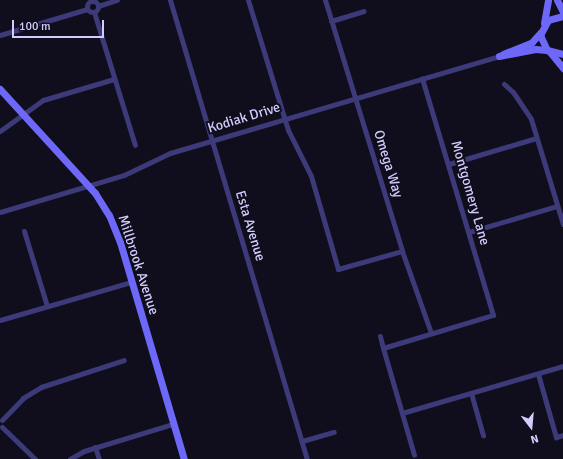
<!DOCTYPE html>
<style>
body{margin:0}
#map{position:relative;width:563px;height:459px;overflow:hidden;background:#100d1d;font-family:Signika,sans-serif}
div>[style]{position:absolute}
.street>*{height:5px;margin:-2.5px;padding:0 2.5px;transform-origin:2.5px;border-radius:2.5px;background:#3d3a7a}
.street>.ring{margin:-2.5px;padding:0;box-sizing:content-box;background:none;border:5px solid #3d3a7a;border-radius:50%}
.secondary>*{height:7px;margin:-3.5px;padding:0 3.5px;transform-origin:3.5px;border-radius:3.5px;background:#6d68f8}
span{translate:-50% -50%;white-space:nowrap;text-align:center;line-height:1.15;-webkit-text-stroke:4px #100d1d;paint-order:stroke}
.street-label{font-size:14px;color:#d2ccfd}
.north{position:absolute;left:511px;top:407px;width:40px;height:40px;-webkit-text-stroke:3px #100d1d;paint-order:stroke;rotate:164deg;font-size:11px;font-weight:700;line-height:16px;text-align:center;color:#d2ccfd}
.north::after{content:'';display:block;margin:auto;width:14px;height:18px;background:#d2ccfd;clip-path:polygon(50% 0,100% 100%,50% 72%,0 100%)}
.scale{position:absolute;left:12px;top:20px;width:92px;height:18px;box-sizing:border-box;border:2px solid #d2ccfd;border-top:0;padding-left:5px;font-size:12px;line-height:14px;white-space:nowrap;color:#d2ccfd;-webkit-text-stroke:3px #100d1d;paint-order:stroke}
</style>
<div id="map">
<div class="street">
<div style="left:170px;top:0;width:479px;rotate:73.4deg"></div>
<div style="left:248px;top:0;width:136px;rotate:72.9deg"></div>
<div style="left:288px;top:130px;width:51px;rotate:63.4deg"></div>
<div style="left:311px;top:176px;width:97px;rotate:73.8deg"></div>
<div style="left:338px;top:269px;width:66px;rotate:-15.7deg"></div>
<div style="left:325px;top:0;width:263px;rotate:72.9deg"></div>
<div style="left:402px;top:251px;width:87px;rotate:70.5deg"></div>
<div class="ring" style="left:87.5px;top:1.5px;width:6px;height:6px"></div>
<div style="left:98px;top:6px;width:20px;rotate:-18deg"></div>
<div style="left:94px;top:12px;width:139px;rotate:72.9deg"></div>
<div style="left:331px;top:21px;width:34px;rotate:-17deg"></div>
<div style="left:0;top:35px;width:91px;rotate:-16.6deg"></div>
<div style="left:504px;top:84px;width:12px;rotate:42deg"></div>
<div style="left:513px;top:92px;width:32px;rotate:56deg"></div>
<div style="left:531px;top:119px;width:110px;rotate:73.1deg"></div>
<div style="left:0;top:131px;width:53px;rotate:-35.8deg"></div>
<div style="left:43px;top:100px;width:74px;rotate:-16.5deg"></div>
<div style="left:449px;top:164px;width:91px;rotate:-16.6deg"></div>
<div style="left:0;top:212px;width:129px;rotate:-16.6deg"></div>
<div style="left:124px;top:175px;width:51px;rotate:-25.6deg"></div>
<div style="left:170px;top:153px;width:343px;rotate:-16.4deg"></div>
<div style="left:24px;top:231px;width:78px;rotate:73deg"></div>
<div style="left:469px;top:232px;width:92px;rotate:-16.5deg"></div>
<div style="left:0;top:320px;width:136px;rotate:-16.2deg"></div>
<div style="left:380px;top:336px;width:12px;rotate:76deg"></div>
<div style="left:383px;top:348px;width:115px;rotate:-16.7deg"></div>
<div style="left:493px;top:315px;width:247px;rotate:-106.7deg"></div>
<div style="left:383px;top:348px;width:111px;rotate:73.8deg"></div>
<div style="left:538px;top:374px;width:66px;rotate:74.1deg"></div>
<div style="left:556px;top:437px;width:7px;rotate:-16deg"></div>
<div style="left:471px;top:393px;width:44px;rotate:74.1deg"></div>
<div style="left:402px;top:413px;width:168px;rotate:-16.3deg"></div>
<div style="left:2px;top:420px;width:30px;rotate:-46deg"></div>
<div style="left:23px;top:398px;width:21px;rotate:-31deg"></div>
<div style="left:41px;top:387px;width:87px;rotate:-18deg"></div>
<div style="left:2px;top:427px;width:46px;rotate:44.1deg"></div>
<div style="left:302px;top:441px;width:33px;rotate:-16deg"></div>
<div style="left:95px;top:447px;width:13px;rotate:72deg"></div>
<div style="left:70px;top:459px;width:16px;rotate:-30deg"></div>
<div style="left:84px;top:451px;width:93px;rotate:-16.9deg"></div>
</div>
<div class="secondary">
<div style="left:557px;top:0;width:13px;rotate:63deg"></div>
<div style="left:563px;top:16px;width:16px;rotate:165deg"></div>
<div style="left:548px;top:20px;width:17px;rotate:118deg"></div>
<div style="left:540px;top:35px;width:17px;rotate:65deg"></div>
<div style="left:547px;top:50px;width:16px;rotate:14deg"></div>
<div style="left:544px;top:23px;width:23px;rotate:-80deg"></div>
<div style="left:550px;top:52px;width:21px;rotate:51deg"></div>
<div style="left:503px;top:54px;width:31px;rotate:-22deg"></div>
<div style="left:532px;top:42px;width:12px;rotate:-48deg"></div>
<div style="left:499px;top:56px;width:37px;rotate:-11deg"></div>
<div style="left:535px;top:49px;width:12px;rotate:5deg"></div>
<div style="left:0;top:89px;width:141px;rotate:47.6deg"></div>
<div style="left:95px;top:193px;width:26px;rotate:58deg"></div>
<div style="left:109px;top:215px;width:29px;rotate:68deg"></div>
<div style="left:120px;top:242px;width:226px;rotate:73.6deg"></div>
</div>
<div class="street-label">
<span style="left:244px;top:118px;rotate:-17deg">Kodiak Drive</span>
<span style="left:388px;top:164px;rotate:73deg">Omega Way</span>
<span style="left:470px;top:193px;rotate:74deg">Montgomery Lane</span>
<span style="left:250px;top:226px;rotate:73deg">Esta Avenue</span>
<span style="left:138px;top:265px;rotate:72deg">Millbrook Avenue</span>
</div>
<div class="north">N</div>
<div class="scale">100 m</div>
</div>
